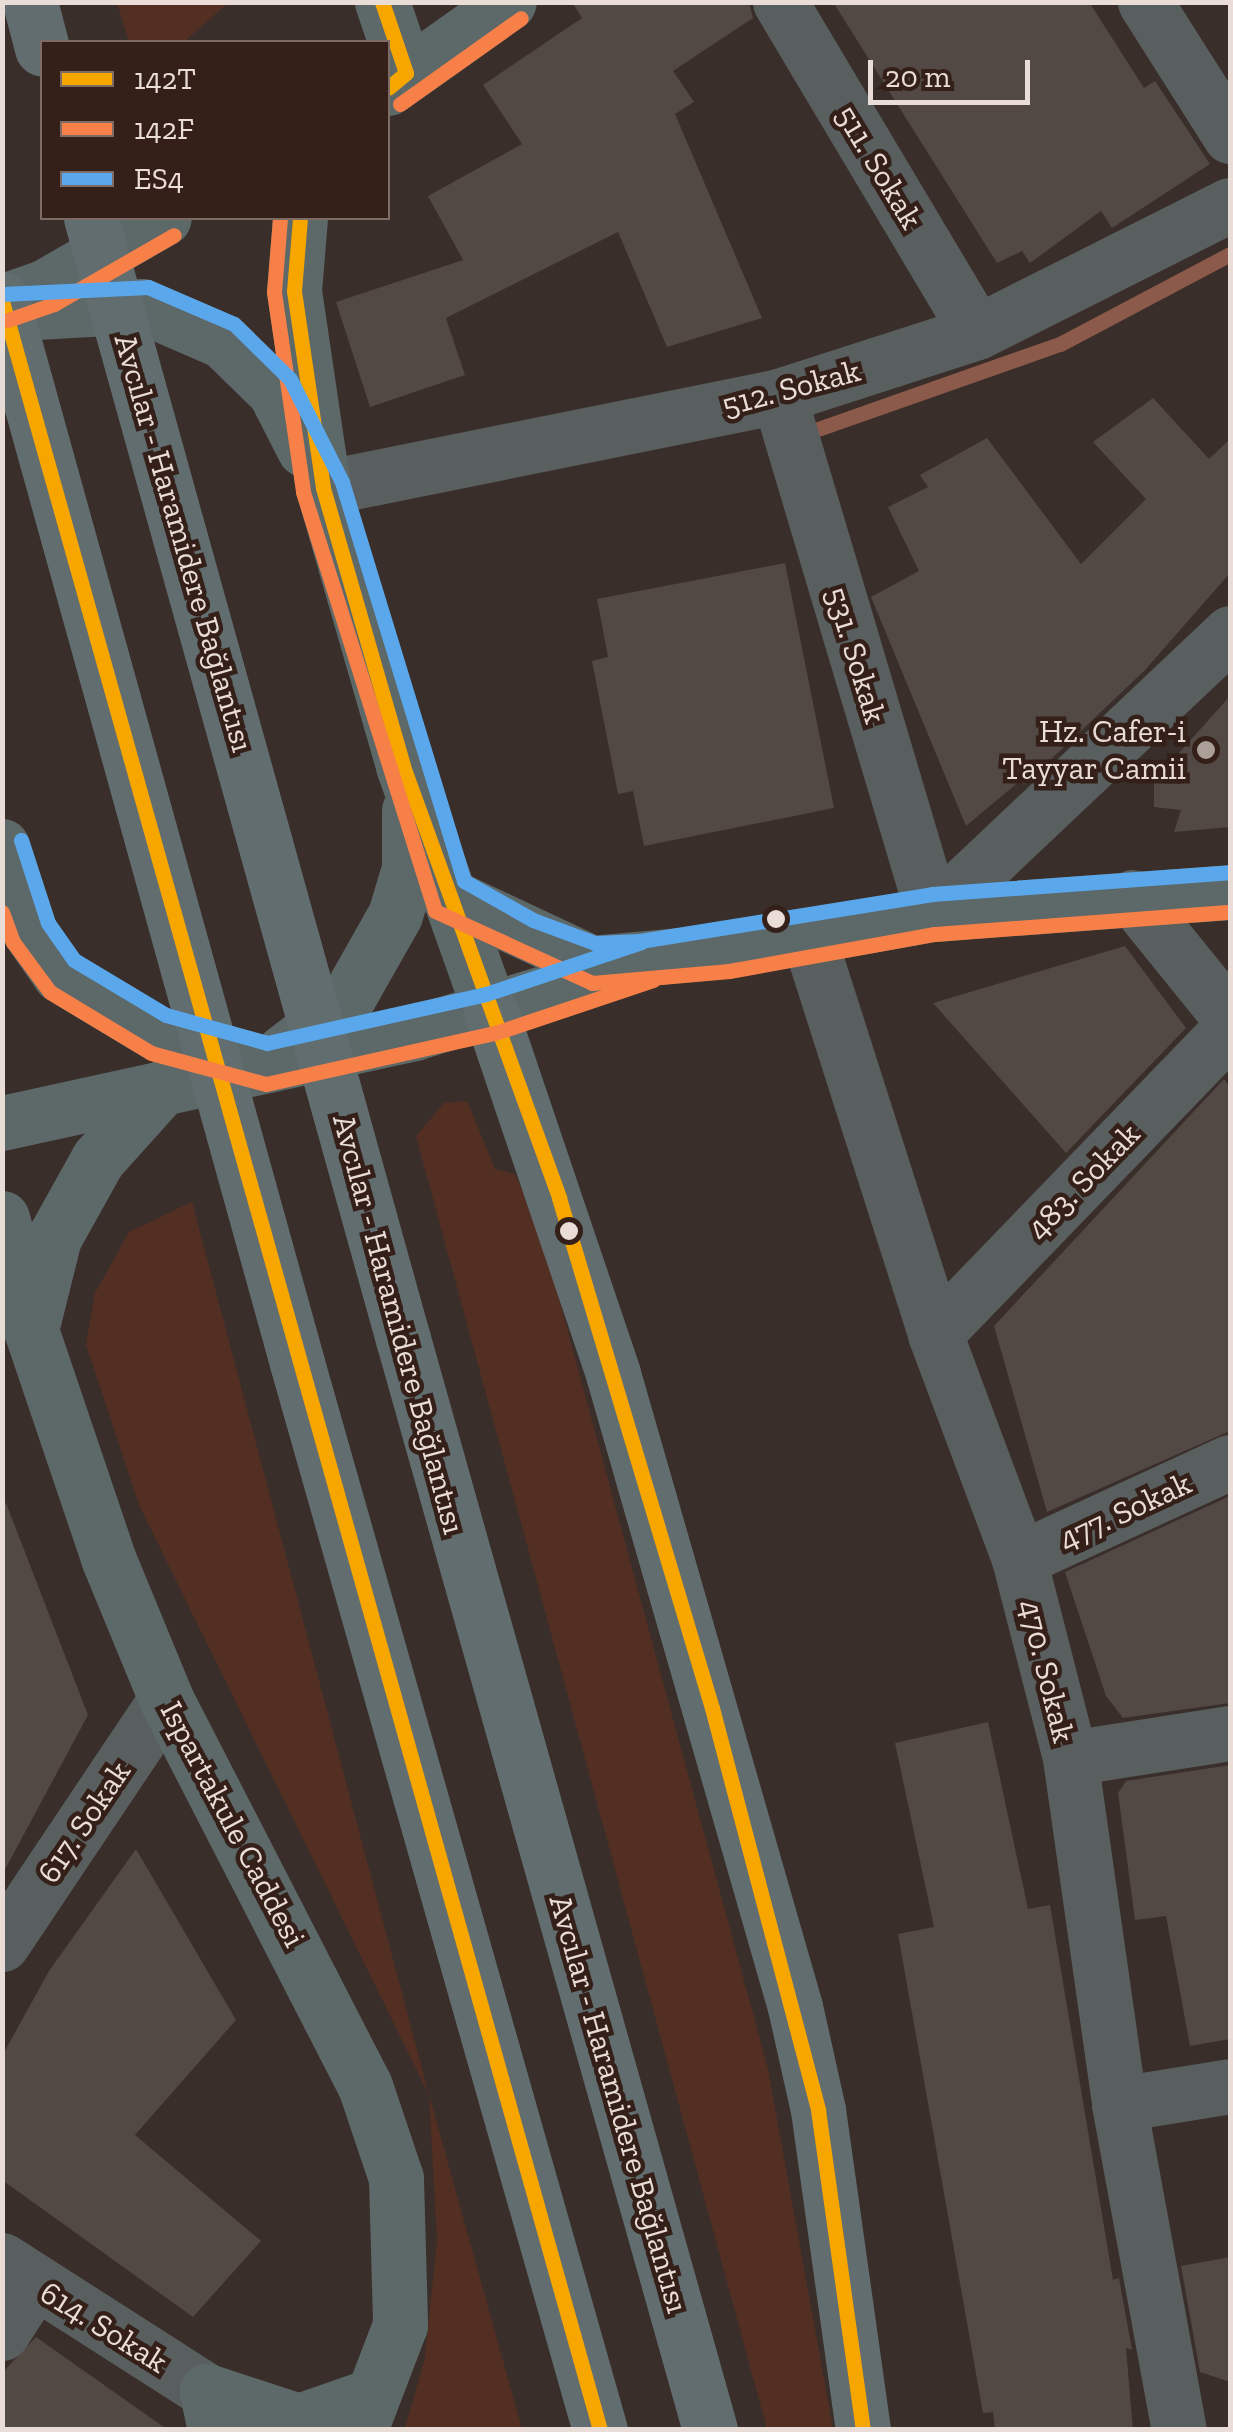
<!DOCTYPE html>
<meta charset="utf-8">
<style>
body{margin:0}
#map{position:relative;width:1233px;height:2432px;overflow:hidden;background:#392e29;font-family:"Zilla Slab",serif}
div>[style]{position:absolute}
.green>*{inset:0;background:#532f23}
.stream>*{height:15px;margin:-7.5px;padding:0 7.5px;transform-origin:7.5px;border-radius:7.5px;background:#8c5a4a}
.building>*{inset:0;background:#524844}
.minor>*{height:55px;margin:-27.5px;padding:0 27.5px;transform-origin:27.5px;border-radius:27.5px;background:#595f5f}
.major>*{height:55px;margin:-27.5px;padding:0 27.5px;transform-origin:27.5px;border-radius:27.5px;background:#5d6869}
.highway>*{height:55px;margin:-27.5px;padding:0 27.5px;transform-origin:27.5px;border-radius:27.5px;background:#616d6f}
.highway-bridge>*{height:55px;margin:-27.5px;padding:0 27.5px;transform-origin:27.5px;border-radius:27.5px;background:#616d6f}
.bus-1>*{height:15px;margin:-7.5px;padding:0 7.5px;transform-origin:7.5px;border-radius:7.5px;background:#f7a600}
.bus-2>*{height:15px;margin:-7.5px;padding:0 7.5px;transform-origin:7.5px;border-radius:7.5px;background:#f78048}
.bus-3>*{height:15px;margin:-7.5px;padding:0 7.5px;transform-origin:7.5px;border-radius:7.5px;background:#5aa8eb}
.dots>*{width:28px;height:28px;translate:-50% -50%;box-sizing:border-box;border:5px solid #342019;border-radius:50%}
span{translate:-50% -50%;white-space:nowrap;text-align:center;line-height:1.15;-webkit-text-stroke:9px #342019;paint-order:stroke}
.street-label{font-size:32px;color:#eadcd7}
.poi-label{font-size:32px;color:#eadcd7}
.right{translate:-100% -50%;text-align:right}
.frame{position:absolute;inset:0;border:5px solid #eadcd7;pointer-events:none}
.legend{position:absolute;left:40px;top:40px;width:350px;height:180px;box-sizing:border-box;background:#342019;border:2px solid #7d6b65;margin:0;padding:12px 18px;list-style:none;font-size:30px;color:#eadcd7}
.legend li{display:flex;align-items:center;gap:20px;height:50px}
.legend b{width:50px;border:2px solid #7d6b65}
.scale{position:absolute;left:868px;top:60px;width:162px;height:45px;box-sizing:border-box;border:5px solid #eadcd7;border-top:0;padding-left:12px;font-size:30px;line-height:35px;white-space:nowrap;color:#eadcd7;-webkit-text-stroke:8px #342019;paint-order:stroke}
</style>
<div id="map">
<div class="green">
<div style="clip-path:polygon(117px 3px,117px 2px,228px 3px,184px 42px,129px 42px)"></div>
<div style="clip-path:polygon(467px 1101px,495px 1169px,515px 1174px,540px 1229px,768px 2069px,833px 2429px,767px 2429px,416px 1136px,444px 1103px)"></div>
<div style="clip-path:polygon(192px 1202px,429px 2095px,522px 2429px,405px 2429px,425px 2357px,437px 2240px,429px 2095px,139px 1505px,86px 1344px,95px 1293px,129px 1232px)"></div>
</div>
<div class="stream">
<div style="left:818px;top:429px;width:256px;rotate:-19.4deg"></div>
<div style="left:1060px;top:344px;width:192px;rotate:-27.9deg"></div>
</div>
<div class="building">
<div style="clip-path:polygon(572px 2px,749px 2px,753px 18px,673px 71px,694px 102px,675px 114px,762px 318px,667px 347px,618px 232px,446px 318px,465px 375px,370px 407px,336px 302px,463px 260px,428px 196px,522px 144px,483px 85px,582px 18px)"></div>
<div style="clip-path:polygon(833px 2px,1089px 2px,1144px 88px,1155px 81px,1210px 164px,1112px 228px,1101px 211px,1030px 263px,1022px 251px,997px 263px)"></div>
<div style="clip-path:polygon(1153px 398px,1209px 459px,1230px 439px,1230px 573px,1145px 670px,1024px 785px,1021px 780px,966px 826px,871px 597px,919px 571px,888px 507px,928px 487px,920px 475px,987px 438px,1081px 564px,1146px 499px,1093px 442px)"></div>
<div style="clip-path:polygon(785px 563px,834px 808px,644px 846px,633px 791px,618px 794px,592px 661px,608px 657px,597px 599px)"></div>
<div style="clip-path:polygon(1230px 696px,1230px 827px,1174px 832px,1181px 810px,1154px 807px,1154px 781px)"></div>
<div style="clip-path:polygon(1125px 946px,1186px 1028px,1066px 1153px,933px 1003px)"></div>
<div style="clip-path:polygon(1224px 1079px,1230px 1087px,1230px 1431px,1047px 1512px,994px 1326px)"></div>
<div style="clip-path:polygon(1230px 1496px,1230px 1703px,1123px 1718px,1106px 1696px,1065px 1572px)"></div>
<div style="clip-path:polygon(6px 1503px,88px 1715px,2px 1875px,2px 1504px)"></div>
<div style="clip-path:polygon(988px 1722px,1028px 1909px,1050px 1905px,1113px 2280px,1119px 2278px,1132px 2350px,1126px 2348px,1133px 2430px,995px 2430px,993px 2412px,983px 2413px,898px 1934px,934px 1927px,895px 1743px)"></div>
<div style="clip-path:polygon(1230px 1765px,1230px 2039px,1190px 2046px,1166px 1916px,1135px 1920px,1118px 1793px,1126px 1781px)"></div>
<div style="clip-path:polygon(136px 1849px,236px 2020px,135px 2135px,261px 2241px,193px 2317px,2px 2180px,2px 2056px,49px 1971px)"></div>
<div style="clip-path:polygon(1230px 2257px,1230px 2382px,1200px 2372px,1181px 2266px)"></div>
<div style="clip-path:polygon(36px 2337px,168px 2430px,2px 2430px,2px 2373px)"></div>
</div>
<div class="minor">
<div style="left:780px;top:2px;width:384px;rotate:59.2deg"></div>
<div style="left:1145px;top:2px;width:159px;rotate:57.6deg"></div>
<div style="left:779px;top:396px;width:540px;rotate:73.44deg"></div>
<div style="left:933px;top:914px;width:409px;rotate:-43.4deg"></div>
<div style="left:323px;top:488px;width:465px;rotate:-11.4deg"></div>
<div style="left:779px;top:396px;width:208px;rotate:-17.9deg"></div>
<div style="left:977px;top:332px;width:283px;rotate:-26.7deg"></div>
<div style="left:1132px;top:897px;width:156px;rotate:51deg"></div>
<div style="left:809px;top:938px;width:416px;rotate:72.3deg"></div>
<div style="left:935px;top:1334px;width:240px;rotate:69.5deg"></div>
<div style="left:1019px;top:1559px;width:205px;rotate:75.6deg"></div>
<div style="left:1070px;top:1758px;width:349px;rotate:81.9deg"></div>
<div style="left:1119px;top:2104px;width:331px;rotate:79.6deg"></div>
<div style="left:935px;top:1334px;width:425px;rotate:-46deg"></div>
<div style="left:1019px;top:1559px;width:232px;rotate:-24.7deg"></div>
<div style="left:1070px;top:1758px;width:162px;rotate:-8.9deg"></div>
<div style="left:2px;top:1944px;width:295px;rotate:-56.2deg"></div>
<div style="left:1119px;top:2104px;width:112px;rotate:-9.2deg"></div>
<div style="left:2px;top:2260px;width:243px;rotate:32.6deg"></div>
<div style="left:2px;top:2333px;width:59px;rotate:-57.4deg"></div>
</div>
<div class="major">
<div style="left:382px;top:2px;width:75px;rotate:71.3deg"></div>
<div style="left:388px;top:88px;width:148px;rotate:-35.4deg"></div>
<div style="left:300px;top:218px;width:73px;rotate:94.7deg"></div>
<div style="left:294px;top:291px;width:199px;rotate:81.6deg"></div>
<div style="left:323px;top:488px;width:289px;rotate:73.9deg"></div>
<div style="left:403px;top:766px;width:262px;rotate:70.4deg"></div>
<div style="left:3px;top:301px;width:43px;rotate:-18.9deg"></div>
<div style="left:44px;top:287px;width:138px;rotate:-29.9deg"></div>
<div style="left:2px;top:314px;width:140px;rotate:-3.3deg"></div>
<div style="left:142px;top:306px;width:88px;rotate:23.4deg"></div>
<div style="left:223px;top:341px;width:73px;rotate:44.4deg"></div>
<div style="left:275px;top:392px;width:64px;rotate:63deg"></div>
<div style="left:2px;top:846px;width:90px;rotate:72deg"></div>
<div style="left:30px;top:932px;width:52px;rotate:55.1deg"></div>
<div style="left:60px;top:975px;width:114px;rotate:31deg"></div>
<div style="left:158px;top:1034px;width:95px;rotate:15.2deg"></div>
<div style="left:447px;top:895px;width:160px;rotate:25.1deg"></div>
<div style="left:592px;top:963px;width:134px;rotate:-5.2deg"></div>
<div style="left:725px;top:951px;width:211px;rotate:-10.1deg"></div>
<div style="left:933px;top:914px;width:298px;rotate:-4.2deg"></div>
<div style="left:282px;top:1053px;width:78px;rotate:-37.7deg"></div>
<div style="left:344px;top:1005px;width:103px;rotate:-60.5deg"></div>
<div style="left:395px;top:915px;width:49px;rotate:-73.4deg"></div>
<div style="left:409px;top:868px;width:58px;rotate:-90deg"></div>
<div style="left:2px;top:1123px;width:422px;rotate:-12.3deg"></div>
<div style="left:414px;top:1033px;width:226px;rotate:-17.2deg"></div>
<div style="left:2px;top:1218px;width:116px;rotate:75.5deg"></div>
<div style="left:31px;top:1330px;width:241px;rotate:71.3deg"></div>
<div style="left:108px;top:1558px;width:152px;rotate:67.6deg"></div>
<div style="left:166px;top:1699px;width:435px;rotate:62.8deg"></div>
<div style="left:365px;top:2086px;width:97px;rotate:71.4deg"></div>
<div style="left:396px;top:2178px;width:147px;rotate:88.4deg"></div>
<div style="left:400px;top:2325px;width:112px;rotate:110.9deg"></div>
<div style="left:33px;top:1322px;width:87px;rotate:-76deg"></div>
<div style="left:54px;top:1238px;width:90px;rotate:-60.9deg"></div>
<div style="left:98px;top:1159px;width:96px;rotate:-48deg"></div>
<div style="left:215px;top:2430px;width:40px;rotate:-102deg"></div>
<div style="left:207px;top:2391px;width:97px;rotate:18.1deg"></div>
<div style="left:299px;top:2421px;width:73px;rotate:-19.2deg"></div>
</div>
<div class="highway">
<div style="left:30px;top:2px;width:48px;rotate:75.4deg"></div>
<div style="left:491px;top:1013px;width:381px;rotate:71.3deg"></div>
<div style="left:613px;top:1374px;width:659px;rotate:73.96deg"></div>
<div style="left:795px;top:2007px;width:106px;rotate:77.4deg"></div>
<div style="left:818px;top:2110px;width:323px;rotate:82deg"></div>
<div style="left:403px;top:1339px;width:1133px;rotate:74.28deg"></div>
<div style="left:297px;top:1363px;width:1109px;rotate:74.15deg"></div>
</div>
<div class="highway-bridge">
<div style="left:91px;top:218px;width:1164px;rotate:74.45deg"></div>
<div style="left:2px;top:299px;width:1104px;rotate:74.5deg"></div>
</div>
<div class="bus-1">
<div style="left:382px;top:2px;width:75px;rotate:71.3deg"></div>
<div style="left:406px;top:73px;width:23px;rotate:140deg"></div>
<div style="left:300px;top:218px;width:73px;rotate:94.7deg"></div>
<div style="left:294px;top:291px;width:199px;rotate:81.6deg"></div>
<div style="left:323px;top:488px;width:289px;rotate:73.9deg"></div>
<div style="left:403px;top:766px;width:459px;rotate:70.1deg"></div>
<div style="left:559px;top:1198px;width:532px;rotate:73.3deg"></div>
<div style="left:712px;top:1708px;width:416px;rotate:75.2deg"></div>
<div style="left:818px;top:2110px;width:323px;rotate:82deg"></div>
<div style="left:2px;top:301px;width:2211px;rotate:74.31deg"></div>
</div>
<div class="bus-2">
<div style="left:400px;top:104px;width:148px;rotate:-35.4deg"></div>
<div style="left:280px;top:218px;width:74px;rotate:94.6deg"></div>
<div style="left:274px;top:292px;width:202px;rotate:81.7deg"></div>
<div style="left:303px;top:492px;width:439px;rotate:72.5deg"></div>
<div style="left:435px;top:911px;width:173px;rotate:24.6deg"></div>
<div style="left:592px;top:983px;width:138px;rotate:-5deg"></div>
<div style="left:729px;top:971px;width:209px;rotate:-10.2deg"></div>
<div style="left:935px;top:934px;width:296px;rotate:-4.3deg"></div>
<div style="left:8px;top:320px;width:49px;rotate:-19.2deg"></div>
<div style="left:54px;top:304px;width:138px;rotate:-29.9deg"></div>
<div style="left:2px;top:912px;width:32px;rotate:70deg"></div>
<div style="left:13px;top:942px;width:62px;rotate:53.5deg"></div>
<div style="left:50px;top:992px;width:118px;rotate:31.1deg"></div>
<div style="left:151px;top:1053px;width:119px;rotate:15.1deg"></div>
<div style="left:266px;top:1084px;width:235px;rotate:-12.6deg"></div>
<div style="left:495px;top:1033px;width:167px;rotate:-18.5deg"></div>
</div>
<div class="bus-3">
<div style="left:2px;top:294px;width:146px;rotate:-2.7deg"></div>
<div style="left:148px;top:287px;width:94px;rotate:23.3deg"></div>
<div style="left:234px;top:324px;width:78px;rotate:44.5deg"></div>
<div style="left:290px;top:379px;width:115px;rotate:63.2deg"></div>
<div style="left:342px;top:482px;width:417px;rotate:73deg"></div>
<div style="left:464px;top:881px;width:79px;rotate:29.5deg"></div>
<div style="left:533px;top:920px;width:66px;rotate:20.4deg"></div>
<div style="left:595px;top:943px;width:45px;rotate:-2.5deg"></div>
<div style="left:640px;top:941px;width:296px;rotate:-9.1deg"></div>
<div style="left:932px;top:894px;width:298px;rotate:-4.2deg"></div>
<div style="left:21px;top:840px;width:87px;rotate:72deg"></div>
<div style="left:48px;top:923px;width:45px;rotate:54.9deg"></div>
<div style="left:74px;top:960px;width:107px;rotate:30.9deg"></div>
<div style="left:166px;top:1015px;width:105px;rotate:15.5deg"></div>
<div style="left:267px;top:1043px;width:224px;rotate:-12.6deg"></div>
<div style="left:486px;top:994px;width:163px;rotate:-18.5deg"></div>
</div>
<div class="dots">
<div style="left:1206px;top:750px;background:#ac9f9a"></div>
<div style="left:776px;top:919px;background:#eadcd7"></div>
<div style="left:569px;top:1231px;background:#eadcd7"></div>
</div>
<div class="street-label">
<span style="left:879px;top:167px;rotate:59deg">511. Sokak</span>
<span style="left:791px;top:388px;rotate:-15deg">512. Sokak</span>
<span style="left:184px;top:543px;rotate:74deg">Avcılar - Haramidere Bağlantısı</span>
<span style="left:856px;top:655px;rotate:73deg">531. Sokak</span>
<span style="left:1083px;top:1181px;rotate:-46deg">483. Sokak</span>
<span style="left:399px;top:1324px;rotate:75deg">Avcılar - Haramidere Bağlantısı</span>
<span style="left:1125px;top:1511px;rotate:-25deg">477. Sokak</span>
<span style="left:1047px;top:1671px;rotate:76deg">470. Sokak</span>
<span style="left:84px;top:1822px;rotate:-56deg">617. Sokak</span>
<span style="left:233px;top:1824px;rotate:62deg">Ispartakule Caddesi</span>
<span style="left:619px;top:2104px;rotate:74deg">Avcılar - Haramidere Bağlantısı</span>
<span style="left:104px;top:2327px;rotate:32deg">614. Sokak</span>
</div>
<div class="poi-label">
<span class="right" style="left:1186px;top:750px">Hz. Cafer-i<br>Tayyar Camii</span>
</div>
<div class="frame"></div>
<ul class="legend">
<li><b style="height:12px;background:#f7a600"></b>142T</li>
<li><b style="height:12px;background:#f78048"></b>142F</li>
<li><b style="height:12px;background:#5aa8eb"></b>ES4</li>
</ul>
<div class="scale">20 m</div>
</div>
